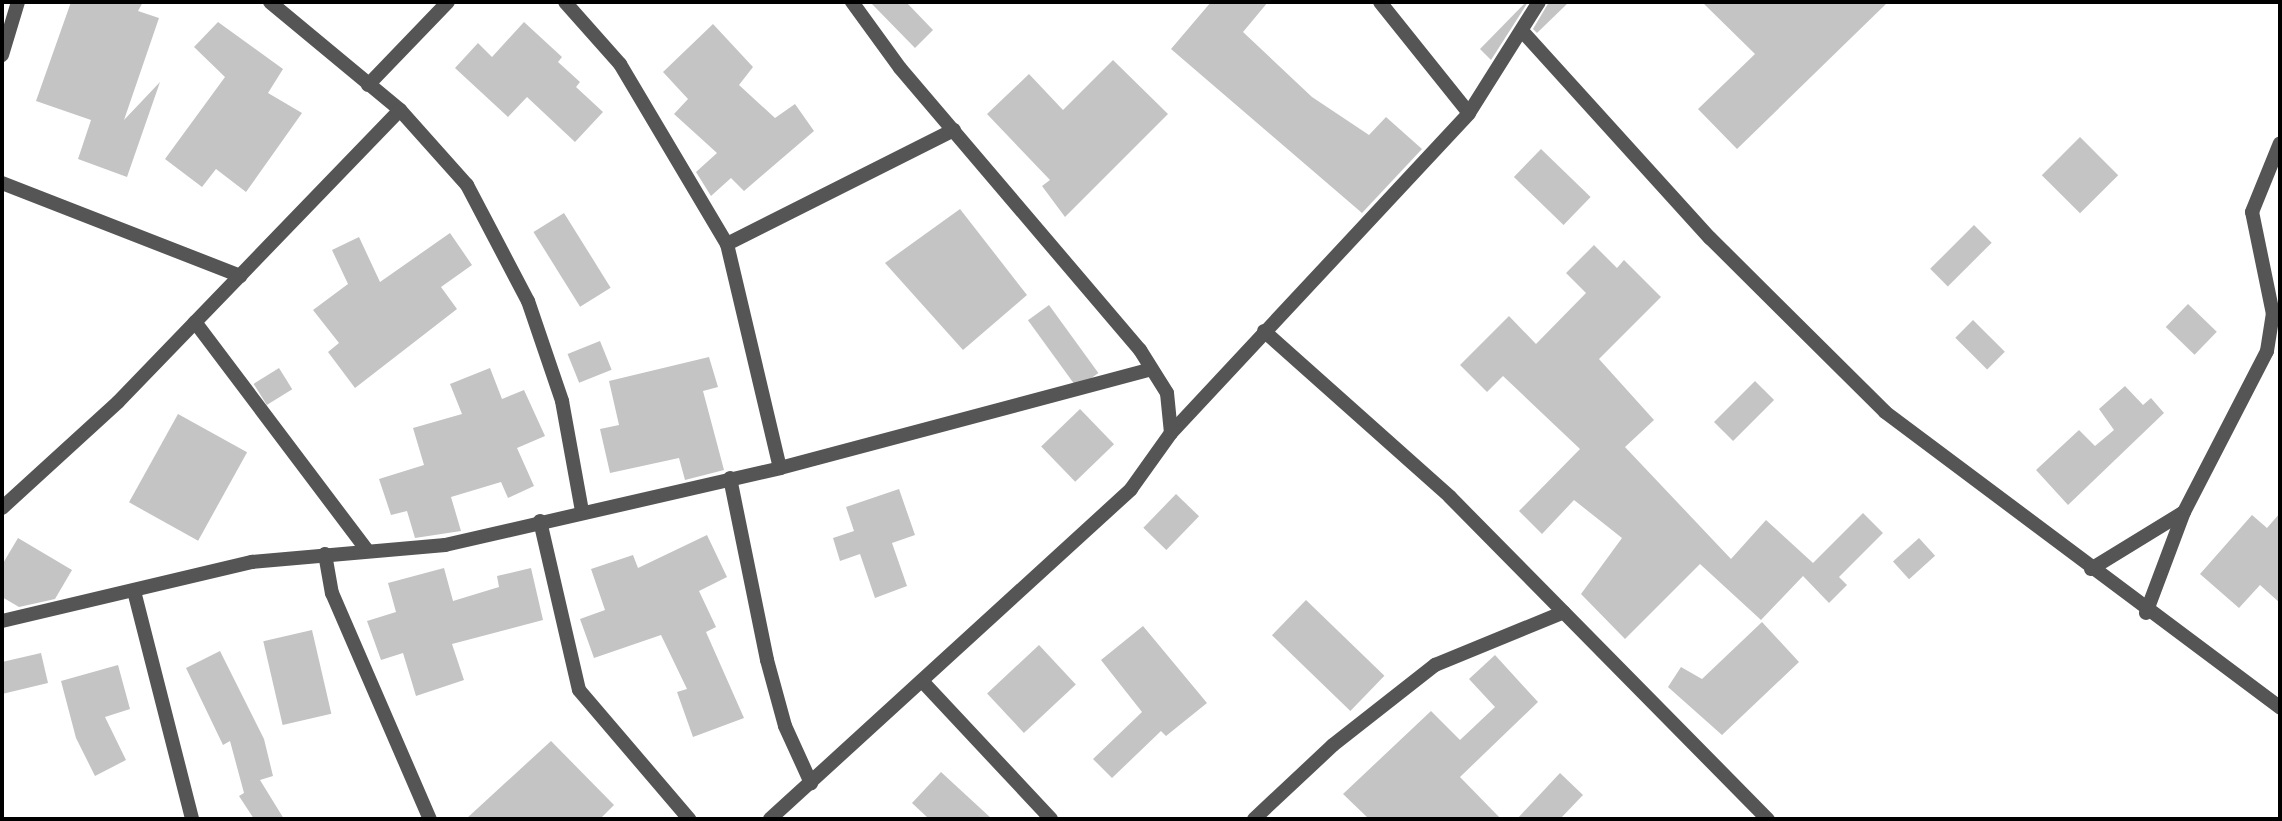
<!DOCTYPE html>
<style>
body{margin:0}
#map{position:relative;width:2282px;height:821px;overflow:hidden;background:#fff;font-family:Poppins,sans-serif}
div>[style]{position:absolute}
.building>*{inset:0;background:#c4c4c4;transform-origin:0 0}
.minor>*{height:14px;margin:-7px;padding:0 7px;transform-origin:7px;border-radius:7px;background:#555}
span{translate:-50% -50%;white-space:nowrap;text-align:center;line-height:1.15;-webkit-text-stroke:5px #fff;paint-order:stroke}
.frame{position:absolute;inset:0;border:4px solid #000;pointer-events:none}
</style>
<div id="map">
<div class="building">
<div style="clip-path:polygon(71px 2px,143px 2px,138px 11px,159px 18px,124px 120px,160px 82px,127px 177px,78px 159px,91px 120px,36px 101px)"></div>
<div style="clip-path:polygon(870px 2px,906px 2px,933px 30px,915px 48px)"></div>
<div style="clip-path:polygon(1211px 2px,1268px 2px,1243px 32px,1312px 97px,1369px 135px,1386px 117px,1422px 149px,1362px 213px,1171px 49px)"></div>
<div style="clip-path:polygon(1526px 2px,1528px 2px,1491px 60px,1480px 49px)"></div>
<div style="clip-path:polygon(1549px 2px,1569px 2px,1537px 33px,1533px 29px)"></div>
<div style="clip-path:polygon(1702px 2px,1888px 2px,1737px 149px,1698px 109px,1755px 54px)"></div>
<div style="clip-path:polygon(218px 22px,283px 69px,268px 93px,302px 113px,246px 192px,216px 169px,202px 187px,165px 159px,225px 77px,194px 47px)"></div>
<div style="clip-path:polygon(524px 22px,562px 57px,558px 62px,580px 82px,576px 87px,603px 112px,575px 142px,527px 97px,508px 117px,455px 68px,478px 43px,492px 57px)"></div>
<div style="clip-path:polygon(713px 24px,753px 67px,739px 85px,775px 118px,795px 104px,814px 131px,744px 191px,731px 178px,711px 196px,696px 172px,717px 153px,674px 114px,688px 99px,663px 72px)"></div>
<div style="clip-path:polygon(1113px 60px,1168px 114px,1065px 217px,1042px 186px,1050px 180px,987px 114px,1029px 74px,1063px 110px)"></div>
<div style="left:2080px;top:137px;width:54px;height:54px;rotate:45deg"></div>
<div style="left:1541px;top:149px;width:69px;height:39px;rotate:44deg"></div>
<div style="clip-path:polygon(960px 209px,1027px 295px,963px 350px,885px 263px)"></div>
<div style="left:564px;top:213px;width:88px;height:36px;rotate:58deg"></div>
<div style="left:1974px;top:225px;width:25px;height:62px;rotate:45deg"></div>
<div style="clip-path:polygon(450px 233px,472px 265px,441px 287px,457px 309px,355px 388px,328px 352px,339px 343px,313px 310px,348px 284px,332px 250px,359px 237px,380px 282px)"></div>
<div style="clip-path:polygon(1594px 245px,1617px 268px,1624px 260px,1661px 297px,1599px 359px,1654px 420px,1625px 447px,1731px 559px,1766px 520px,1813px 563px,1863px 513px,1883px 533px,1839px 577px,1847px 585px,1829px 603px,1803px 576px,1761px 620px,1700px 564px,1625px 639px,1581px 594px,1622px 538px,1574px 500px,1542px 534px,1519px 511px,1580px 449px,1503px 376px,1487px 392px,1460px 365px,1509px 316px,1536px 344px,1586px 293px,1566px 273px)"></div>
<div style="left:2188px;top:304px;width:40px;height:32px;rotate:44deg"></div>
<div style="left:1049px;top:305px;width:84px;height:26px;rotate:54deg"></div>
<div style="left:1973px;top:320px;width:45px;height:25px;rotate:45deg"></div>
<div style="left:600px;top:341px;width:31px;height:35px;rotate:68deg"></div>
<div style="clip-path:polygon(709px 357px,718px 387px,703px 391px,724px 470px,685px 480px,679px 458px,610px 473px,600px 429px,619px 425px,609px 381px)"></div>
<div style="left:279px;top:368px;width:25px;height:30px;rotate:58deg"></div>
<div style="clip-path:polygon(490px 368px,502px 399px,524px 390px,545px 436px,517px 448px,534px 486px,508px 498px,501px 482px,451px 497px,461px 531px,415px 538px,407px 511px,391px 515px,379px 479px,424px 465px,413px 428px,462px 414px,450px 384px)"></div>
<div style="left:1755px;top:381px;width:27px;height:58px;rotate:45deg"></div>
<div style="clip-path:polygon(2125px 386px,2143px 405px,2151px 398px,2164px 413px,2068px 505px,2036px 470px,2079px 430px,2095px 446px,2114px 430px,2099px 409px)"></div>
<div style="left:1080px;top:409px;width:49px;height:54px;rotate:46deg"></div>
<div style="left:178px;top:414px;width:79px;height:101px;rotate:29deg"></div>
<div style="clip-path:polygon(899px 489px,915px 535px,892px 543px,907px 586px,875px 598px,860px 554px,840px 561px,833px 538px,854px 531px,846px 507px)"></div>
<div style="left:1176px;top:494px;width:32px;height:47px;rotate:44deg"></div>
<div style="clip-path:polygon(2280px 513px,2280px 603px,2260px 585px,2239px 608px,2200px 574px,2252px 515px,2267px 528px)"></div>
<div style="clip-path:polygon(707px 535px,727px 577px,699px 591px,716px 627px,706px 632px,744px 718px,693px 737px,677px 692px,687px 689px,661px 635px,594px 658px,580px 619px,605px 610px,591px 569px,633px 555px,638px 568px)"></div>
<div style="clip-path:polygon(18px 538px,72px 570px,55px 599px,19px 607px,2px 597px,2px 565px)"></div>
<div style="left:1919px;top:538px;width:24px;height:35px;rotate:48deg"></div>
<div style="clip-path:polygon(444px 568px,453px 601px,499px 587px,497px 576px,531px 568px,543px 620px,452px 644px,464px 680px,416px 696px,403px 653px,381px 660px,367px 621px,396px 612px,388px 583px)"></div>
<div style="left:1306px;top:600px;width:109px;height:49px;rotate:44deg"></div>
<div style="clip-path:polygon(1762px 622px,1799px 662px,1722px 735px,1668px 687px,1681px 667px,1702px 679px)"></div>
<div style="clip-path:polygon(1143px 626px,1207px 703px,1166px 736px,1161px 731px,1112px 778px,1093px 759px,1142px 712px,1101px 660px)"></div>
<div style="left:312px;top:630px;width:86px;height:50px;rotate:77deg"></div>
<div style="left:1039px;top:645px;width:54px;height:71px;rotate:47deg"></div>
<div style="clip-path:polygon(220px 651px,264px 739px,273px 776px,260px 780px,284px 819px,254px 819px,239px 796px,244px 793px,230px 741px,223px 745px,186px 668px)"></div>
<div style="clip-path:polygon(41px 653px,48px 683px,2px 694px,2px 662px)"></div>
<div style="clip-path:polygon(1495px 655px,1538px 702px,1460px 777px,1501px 819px,1369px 819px,1343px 794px,1431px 711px,1460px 740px,1495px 707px,1469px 679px)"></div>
<div style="clip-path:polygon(118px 665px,130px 709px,105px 717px,126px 760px,95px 776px,76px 738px,61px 681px)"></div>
<div style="clip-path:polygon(551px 741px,614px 805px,600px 819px,466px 819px)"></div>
<div style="clip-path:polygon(941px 772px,992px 819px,929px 819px,912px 803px)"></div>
<div style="clip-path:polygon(1560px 773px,1583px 795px,1560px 819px,1517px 819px)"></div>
</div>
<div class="minor">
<div style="left:270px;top:2px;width:169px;rotate:39.7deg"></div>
<div style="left:400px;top:110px;width:101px;rotate:48.2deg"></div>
<div style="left:467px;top:185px;width:131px;rotate:62.3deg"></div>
<div style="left:528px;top:301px;width:106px;rotate:71.2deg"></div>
<div style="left:562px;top:401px;width:112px;rotate:79.7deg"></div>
<div style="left:565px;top:2px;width:83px;rotate:48.4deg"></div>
<div style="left:620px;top:64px;width:209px;rotate:59.3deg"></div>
<div style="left:727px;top:244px;width:230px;rotate:76.7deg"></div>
<div style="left:1380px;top:2px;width:142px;rotate:51.3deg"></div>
<div style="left:1523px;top:32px;width:278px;rotate:47.8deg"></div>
<div style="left:1710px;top:238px;width:247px;rotate:44.8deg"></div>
<div style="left:1885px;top:412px;width:494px;rotate:36.8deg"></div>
<div style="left:2px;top:55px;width:55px;rotate:-73.2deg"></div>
<div style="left:368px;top:85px;width:115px;rotate:-46.1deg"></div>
<div style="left:2px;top:183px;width:256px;rotate:21.3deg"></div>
<div style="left:727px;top:244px;width:254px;rotate:-26.7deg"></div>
<div style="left:195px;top:322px;width:284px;rotate:53deg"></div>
<div style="left:1264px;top:331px;width:249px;rotate:41.7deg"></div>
<div style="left:1450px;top:497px;width:453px;rotate:45.4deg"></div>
<div style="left:1171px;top:433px;width:437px;rotate:-47deg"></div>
<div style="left:1469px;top:113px;width:131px;rotate:-57.8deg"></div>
<div style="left:730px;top:478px;width:186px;rotate:78.5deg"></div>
<div style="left:767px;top:660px;width:68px;rotate:74.7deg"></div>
<div style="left:785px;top:726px;width:63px;rotate:65.5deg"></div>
<div style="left:2px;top:508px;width:157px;rotate:-42.4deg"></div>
<div style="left:118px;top:402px;width:406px;rotate:-46deg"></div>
<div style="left:540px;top:521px;width:173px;rotate:77deg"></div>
<div style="left:579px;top:690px;width:170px;rotate:49.5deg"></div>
<div style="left:325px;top:554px;width:40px;rotate:80deg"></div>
<div style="left:332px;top:593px;width:246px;rotate:66.6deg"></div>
<div style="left:2091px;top:569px;width:109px;rotate:-31.5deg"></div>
<div style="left:134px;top:591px;width:235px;rotate:75.7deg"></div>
<div style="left:2146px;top:613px;width:108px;rotate:-69.4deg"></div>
<div style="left:2184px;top:512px;width:181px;rotate:-62.7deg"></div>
<div style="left:2267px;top:351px;width:37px;rotate:-81deg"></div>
<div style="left:2273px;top:314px;width:104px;rotate:-101.6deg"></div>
<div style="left:2252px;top:212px;width:74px;rotate:-67.9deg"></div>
<div style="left:2px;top:621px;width:257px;rotate:-13.3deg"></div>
<div style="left:252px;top:562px;width:194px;rotate:-5deg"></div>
<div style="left:445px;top:545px;width:344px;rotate:-12.9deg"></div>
<div style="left:780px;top:468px;width:384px;rotate:-14.9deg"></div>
<div style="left:922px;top:681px;width:189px;rotate:46.9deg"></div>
<div style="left:770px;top:819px;width:489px;rotate:-42.4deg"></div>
<div style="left:1131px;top:489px;width:69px;rotate:-54.5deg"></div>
<div style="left:1171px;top:433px;width:40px;rotate:-95.7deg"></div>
<div style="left:1167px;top:393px;width:51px;rotate:-122.1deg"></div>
<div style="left:1140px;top:350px;width:370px;rotate:-130.4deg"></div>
<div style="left:900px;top:68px;width:82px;rotate:-126deg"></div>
<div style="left:1254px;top:819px;width:108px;rotate:-43.1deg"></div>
<div style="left:1333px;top:745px;width:130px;rotate:-38.1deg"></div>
<div style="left:1435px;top:665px;width:139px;rotate:-22.3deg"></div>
</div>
<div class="frame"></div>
</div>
